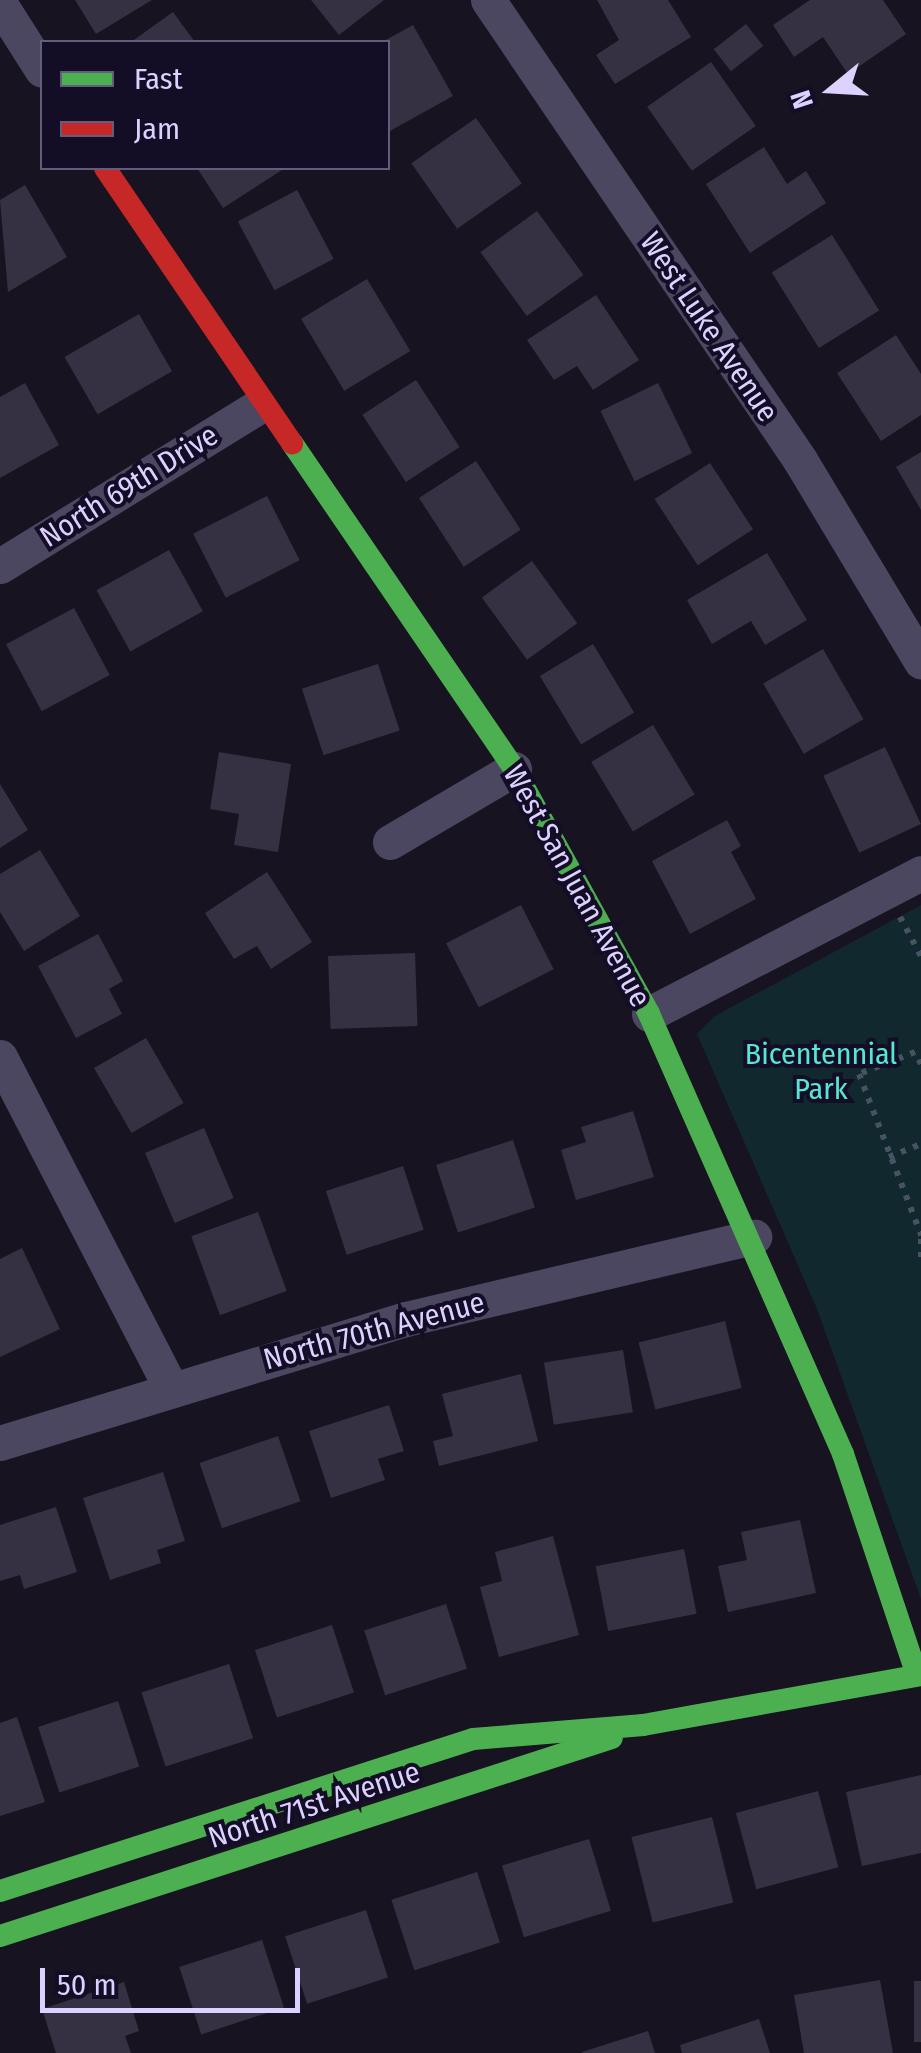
<!DOCTYPE html>
<style>
body{margin:0}
#map{position:relative;width:921px;height:2053px;overflow:hidden;background:#171320;font-family:"Fira Sans Condensed",sans-serif}
div>[style]{position:absolute}
.green>*{inset:0;background:#11292e}
.building>*{inset:0;background:#363142;transform-origin:0 0}
.path>*{height:6px;margin-top:-3px;transform-origin:0;background:repeating-linear-gradient(90deg,#475262 0 5px,transparent 0 13px)}
.street>*{height:35px;margin:-17.5px;padding:0 17.5px;transform-origin:17.5px;border-radius:17.5px;background:#4c4761}
.fast>*{height:22px;margin:-11px;padding:0 11px;transform-origin:11px;border-radius:11px;background:#4caf50}
.jam>*{height:22px;margin:-11px;padding:0 11px;transform-origin:11px;border-radius:11px;background:#c62828}
span{translate:-50% -50%;white-space:nowrap;text-align:center;line-height:1.15;-webkit-text-stroke:8px #140d26;paint-order:stroke}
.street-label{font-size:30px;color:#ddd2ff}
.park-label{font-size:30px;color:#56e7d4}
.legend{position:absolute;left:40px;top:40px;width:350px;height:130px;box-sizing:border-box;background:#140d26;border:2px solid #645c7d;margin:0;padding:12px 18px;list-style:none;font-size:30px;color:#ddd2ff}
.legend li{display:flex;align-items:center;gap:20px;height:50px}
.legend b{width:50px;border:2px solid #645c7d}
.north{position:absolute;left:781px;top:40px;width:100px;height:100px;-webkit-text-stroke:8px #140d26;paint-order:stroke;rotate:252deg;font-size:28px;font-weight:700;line-height:40px;text-align:center;color:#ddd2ff}
.north::after{content:'';display:block;margin:auto;width:35px;height:45px;background:#ddd2ff;clip-path:polygon(50% 0,100% 100%,50% 72%,0 100%)}
.scale{position:absolute;left:40px;top:1968px;width:260px;height:45px;box-sizing:border-box;border:5px solid #ddd2ff;border-top:0;padding-left:12px;font-size:30px;line-height:35px;white-space:nowrap;color:#ddd2ff;-webkit-text-stroke:8px #140d26;paint-order:stroke}
</style>
<div id="map">
<div class="green">
<div style="clip-path:polygon(921px 905px,921px 1599px,817px 1309px,697px 1034px,715px 1016px)"></div>
</div>
<div class="building">
<div style="clip-path:polygon(75px 0,152px 0,96px 34px)"></div>
<div style="clip-path:polygon(311px 0,384px 0,339px 35px)"></div>
<div style="clip-path:polygon(597px 0,668px 0,691px 37px,615px 84px,596px 55px,619px 40px)"></div>
<div style="clip-path:polygon(810px 0,883px 0,906px 34px,848px 74px,823px 37px,794px 57px,773px 25px)"></div>
<div style="clip-path:polygon(173px 12px,195px 42px,131px 42px)"></div>
<div style="left:746px;top:24px;width:28px;height:41px;rotate:52deg"></div>
<div style="clip-path:polygon(413px 25px,453px 96px,390px 131px,382px 42px)"></div>
<div style="left:711px;top:62px;width:78px;height:78px;rotate:55deg"></div>
<div style="left:476px;top:118px;width:80px;height:79px;rotate:55deg"></div>
<div style="clip-path:polygon(764px 147px,787px 184px,806px 171px,826px 203px,750px 253px,706px 184px)"></div>
<div style="clip-path:polygon(197px 168px,285px 168px,223px 208px)"></div>
<div style="clip-path:polygon(25px 185px,67px 257px,8px 292px,0 200px)"></div>
<div style="left:297px;top:190px;width:78px;height:67px;rotate:62deg"></div>
<div style="left:537px;top:211px;width:79px;height:70px;rotate:54deg"></div>
<div style="left:832px;top:235px;width:89px;height:71px;rotate:58deg"></div>
<div style="left:367px;top:279px;width:84px;height:77px;rotate:59deg"></div>
<div style="clip-path:polygon(596px 295px,639px 360px,593px 390px,577px 366px,554px 380px,527px 340px)"></div>
<div style="left:139px;top:314px;width:66px;height:86px;rotate:60deg"></div>
<div style="clip-path:polygon(896px 335px,921px 374px,921px 415px,881px 441px,837px 373px)"></div>
<div style="left:416px;top:380px;width:80px;height:64px;rotate:57deg"></div>
<div style="clip-path:polygon(25px 383px,59px 445px,0 478px,0 397px)"></div>
<div style="left:658px;top:383px;width:78px;height:64px;rotate:64deg"></div>
<div style="clip-path:polygon(921px 452px,921px 510px,896px 467px)"></div>
<div style="left:476px;top:461px;width:82px;height:68px;rotate:57deg"></div>
<div style="left:710px;top:463px;width:79px;height:66px;rotate:57deg"></div>
<div style="left:267px;top:496px;width:72px;height:83px;rotate:63deg"></div>
<div style="left:169px;top:550px;width:70px;height:83px;rotate:61deg"></div>
<div style="clip-path:polygon(767px 553px,807px 620px,765px 645px,751px 621px,712px 644px,687px 600px)"></div>
<div style="left:532px;top:561px;width:77px;height:62px;rotate:54deg"></div>
<div style="left:74px;top:608px;width:76px;height:77px;rotate:62deg"></div>
<div style="left:593px;top:644px;width:80px;height:62px;rotate:59deg"></div>
<div style="left:823px;top:649px;width:81px;height:69px;rotate:60deg"></div>
<div style="left:378px;top:664px;width:70px;height:80px;rotate:72deg"></div>
<div style="left:653px;top:725px;width:81px;height:72px;rotate:59deg"></div>
<div style="left:885px;top:747px;width:85px;height:68px;rotate:65deg"></div>
<div style="clip-path:polygon(219px 752px,291px 764px,278px 852px,234px 845px,239px 814px,210px 809px)"></div>
<div style="clip-path:polygon(0 784px,28px 830px,0 848px)"></div>
<div style="clip-path:polygon(727px 820px,741px 846px,731px 852px,756px 899px,690px 934px,652px 861px)"></div>
<div style="clip-path:polygon(40px 850px,80px 916px,24px 951px,0 912px,0 874px)"></div>
<div style="clip-path:polygon(267px 872px,312px 942px,271px 969px,257px 946px,234px 959px,205px 913px)"></div>
<div style="left:521px;top:905px;width:72px;height:84px;rotate:63deg"></div>
<div style="clip-path:polygon(98px 934px,123px 981px,109px 989px,122px 1014px,76px 1038px,38px 966px)"></div>
<div style="left:415px;top:953px;width:73px;height:87px;rotate:88deg"></div>
<div style="left:146px;top:1038px;width:75px;height:60px;rotate:60deg"></div>
<div style="clip-path:polygon(633px 1111px,654px 1177px,576px 1200px,561px 1150px,586px 1142px,581px 1127px)"></div>
<div style="left:204px;top:1128px;width:76px;height:64px;rotate:67deg"></div>
<div style="left:513px;top:1140px;width:71px;height:81px;rotate:72deg"></div>
<div style="left:403px;top:1166px;width:67px;height:81px;rotate:72deg"></div>
<div style="left:258px;top:1212px;width:84px;height:71px;rotate:70deg"></div>
<div style="clip-path:polygon(22px 1248px,60px 1329px,0 1357px,0 1259px)"></div>
<div style="left:725px;top:1321px;width:69px;height:89px;rotate:76deg"></div>
<div style="left:623px;top:1350px;width:63px;height:80px;rotate:81deg"></div>
<div style="clip-path:polygon(521px 1374px,538px 1441px,439px 1466px,433px 1441px,453px 1436px,442px 1394px)"></div>
<div style="clip-path:polygon(389px 1405px,404px 1451px,378px 1459px,385px 1480px,331px 1498px,309px 1431px)"></div>
<div style="left:278px;top:1436px;width:69px;height:83px;rotate:71deg"></div>
<div style="clip-path:polygon(163px 1472px,185px 1541px,157px 1550px,161px 1563px,110px 1580px,83px 1498px)"></div>
<div style="clip-path:polygon(56px 1507px,77px 1572px,24px 1589px,20px 1575px,0 1581px,0 1525px)"></div>
<div style="clip-path:polygon(800px 1520px,816px 1593px,728px 1612px,718px 1566px,747px 1560px,741px 1532px)"></div>
<div style="clip-path:polygon(553px 1536px,579px 1635px,499px 1657px,480px 1587px,502px 1581px,495px 1552px)"></div>
<div style="left:684px;top:1549px;width:66px;height:90px;rotate:79deg"></div>
<div style="left:446px;top:1604px;width:68px;height:86px;rotate:72deg"></div>
<div style="left:332px;top:1625px;width:71px;height:81px;rotate:72deg"></div>
<div style="left:229px;top:1664px;width:78px;height:92px;rotate:72deg"></div>
<div style="left:118px;top:1701px;width:69px;height:84px;rotate:72deg"></div>
<div style="clip-path:polygon(17px 1717px,45px 1802px,0 1816px,0 1723px)"></div>
<div style="clip-path:polygon(921px 1775px,921px 1853px,862px 1866px,846px 1792px)"></div>
<div style="left:818px;top:1791px;width:79px;height:85px;rotate:75deg"></div>
<div style="left:712px;top:1817px;width:88px;height:83px;rotate:76deg"></div>
<div style="left:589px;top:1839px;width:75px;height:91px;rotate:73deg"></div>
<div style="left:477px;top:1872px;width:74px;height:90px;rotate:72deg"></div>
<div style="left:366px;top:1910px;width:71px;height:85px;rotate:72deg"></div>
<div style="left:262px;top:1940px;width:71px;height:87px;rotate:72deg"></div>
<div style="clip-path:polygon(880px 1980px,893px 2053px,804px 2053px,794px 1995px)"></div>
<div style="left:914px;top:1981px;width:7px;height:61px"></div>
<div style="clip-path:polygon(124px 1982px,139px 2031px,125px 2036px,131px 2053px,56px 2053px,42px 2009px)"></div>
<div style="clip-path:polygon(759px 2019px,770px 2053px,682px 2053px,680px 2045px)"></div>
<div style="clip-path:polygon(648px 2031px,655px 2053px,582px 2053px,582px 2052px)"></div>
</div>
<div class="path">
<div style="left:900px;top:917px;width:44px;rotate:61.7deg"></div>
<div style="left:921px;top:1064px;width:13px;rotate:-117deg"></div>
<div style="left:915px;top:1052px;width:60px;rotate:158.6deg"></div>
<div style="left:859px;top:1074px;width:173px;rotate:68.9deg"></div>
<div style="left:889px;top:1157px;width:35px;rotate:-22deg"></div>
<div style="left:921px;top:1239px;width:18px;rotate:90deg"></div>
</div>
<div class="street">
<div style="left:488px;top:0;width:556px;rotate:55.85deg"></div>
<div style="left:800px;top:460px;width:235px;rotate:59deg"></div>
<div style="left:0;top:4px;width:78px;rotate:57.5deg"></div>
<div style="left:0;top:566px;width:304px;rotate:-31.7deg"></div>
<div style="left:390px;top:842px;width:144px;rotate:-30.5deg"></div>
<div style="left:649px;top:1014px;width:306px;rotate:-27.4deg"></div>
<div style="left:0;top:1057px;width:371px;rotate:62.7deg"></div>
<div style="left:0;top:1443px;width:425px;rotate:-17deg"></div>
<div style="left:406px;top:1319px;width:358px;rotate:-13.3deg"></div>
</div>
<div class="fast">
<div style="left:292px;top:443px;width:394px;rotate:55.7deg"></div>
<div style="left:514px;top:769px;width:280px;rotate:61.1deg"></div>
<div style="left:649px;top:1014px;width:481px;rotate:66.2deg"></div>
<div style="left:843px;top:1454px;width:233px;rotate:71.5deg"></div>
<div style="left:0;top:1891px;width:497px;rotate:-17.8deg"></div>
<div style="left:473px;top:1739px;width:171px;rotate:-4.7deg"></div>
<div style="left:643px;top:1725px;width:282px;rotate:-10.2deg"></div>
<div style="left:0;top:1936px;width:643px;rotate:-17.93deg"></div>
</div>
<div class="jam">
<div style="left:105px;top:168px;width:333px;rotate:55.8deg"></div>
</div>
<div class="street-label">
<span style="left:709px;top:327px;rotate:56deg">West Luke Avenue</span>
<span style="left:129px;top:486px;rotate:-32deg">North 69th Drive</span>
<span style="left:577px;top:886px;rotate:61deg">West San Juan Avenue</span>
<span style="left:374px;top:1331px;rotate:-15deg">North 70th Avenue</span>
<span style="left:314px;top:1805px;rotate:-18deg">North 71st Avenue</span>
</div>
<div class="park-label">
<span style="left:821px;top:1071px">Bicentennial<br>Park</span>
</div>
<ul class="legend">
<li><b style="height:12px;background:#4caf50"></b>Fast</li>
<li><b style="height:12px;background:#c62828"></b>Jam</li>
</ul>
<div class="north">N</div>
<div class="scale">50 m</div>
</div>
